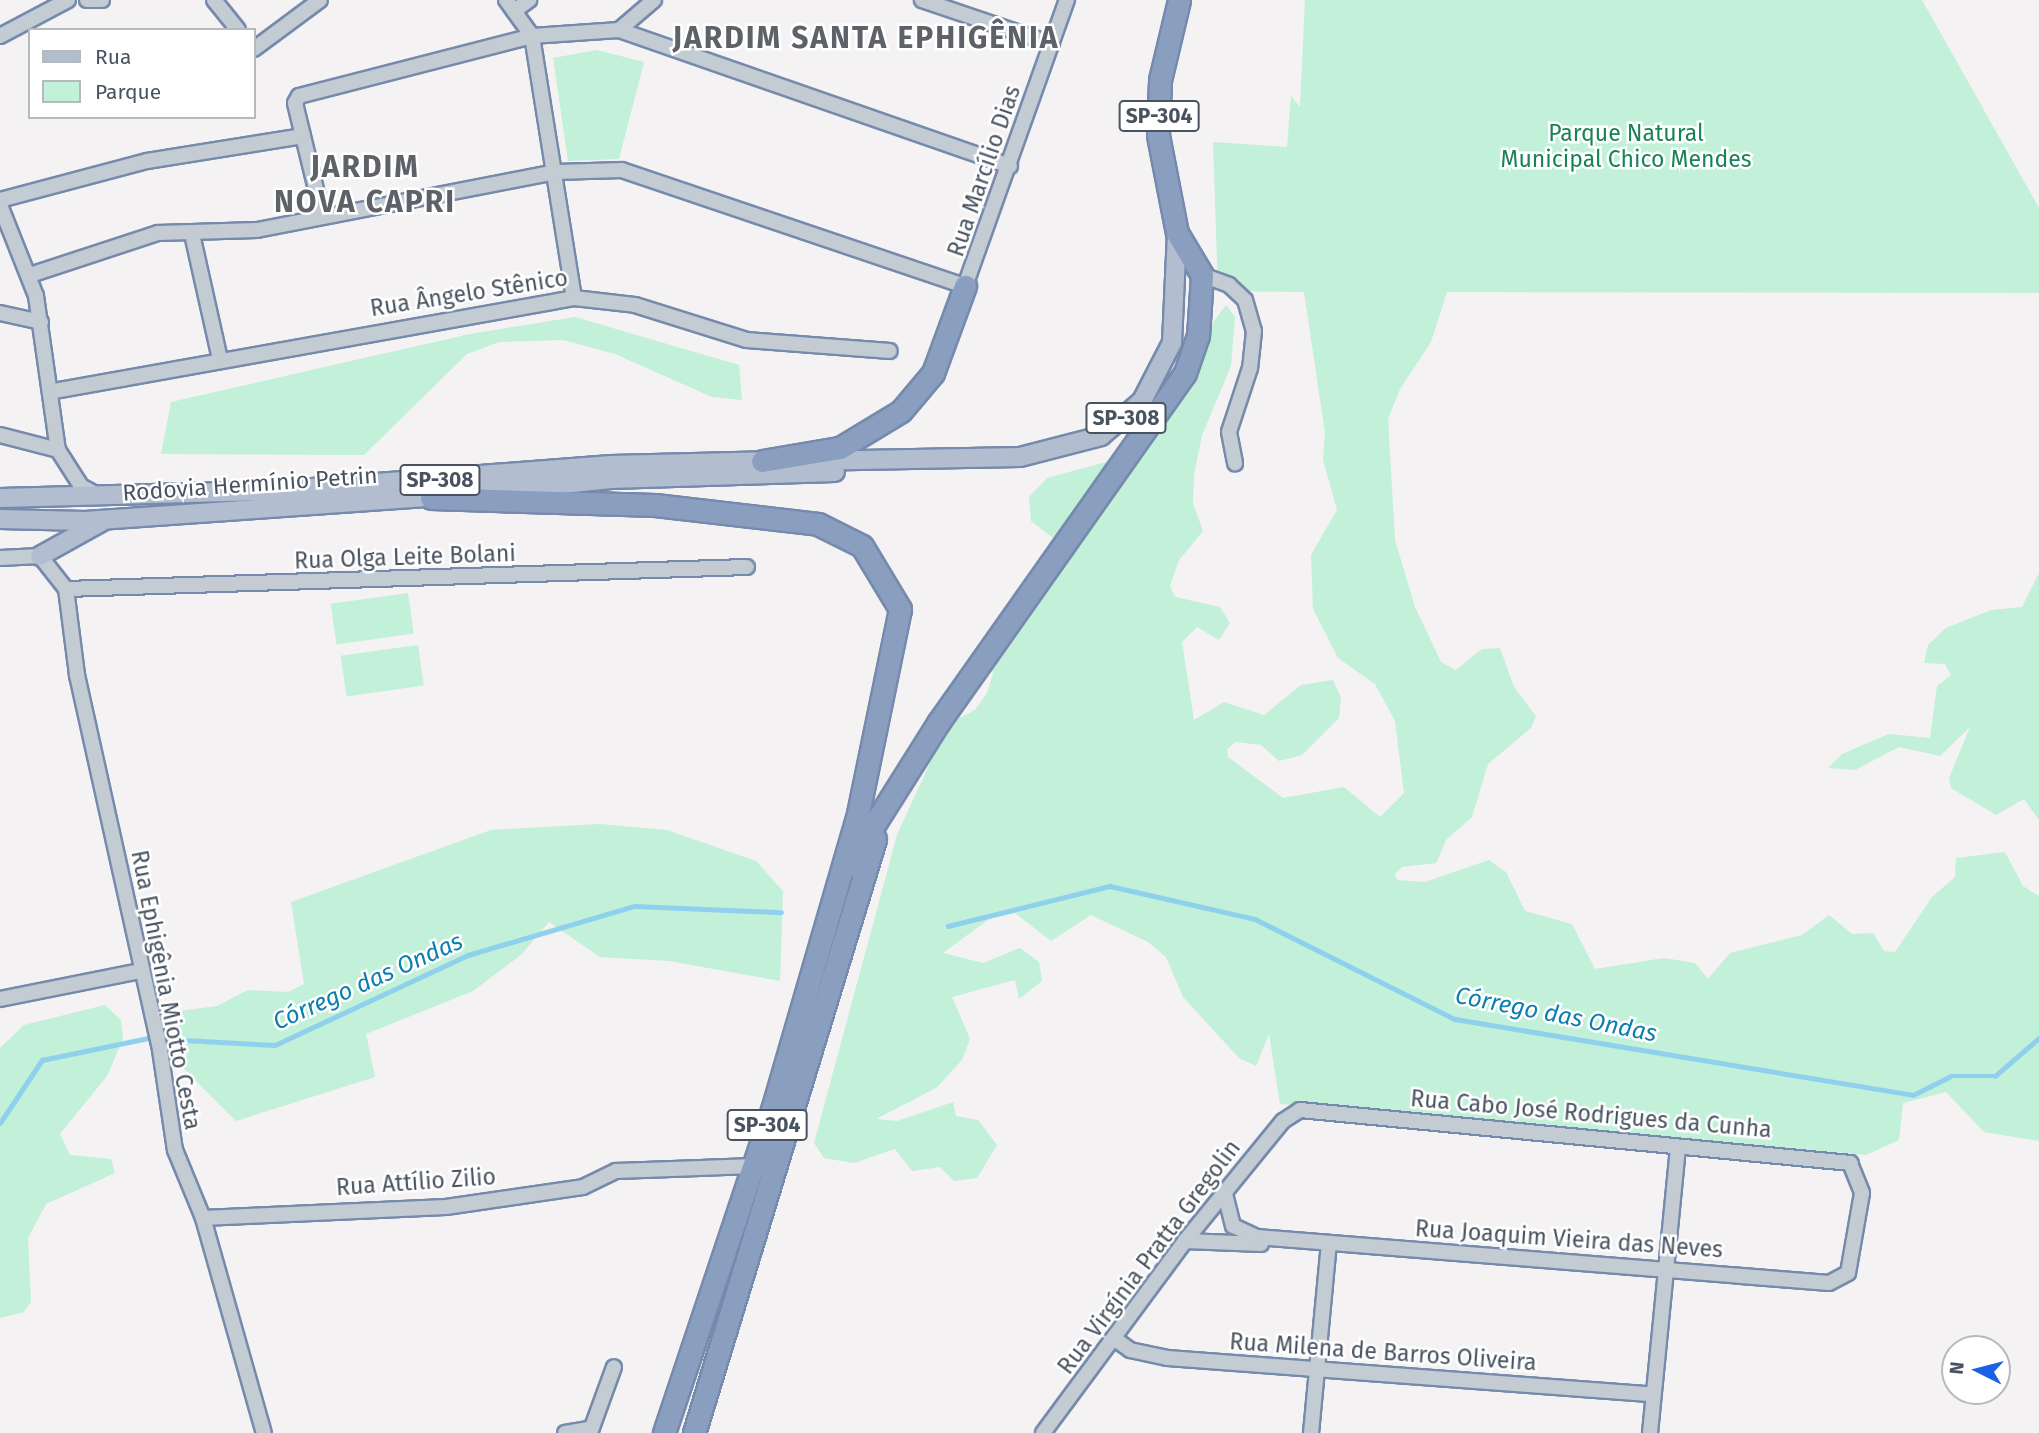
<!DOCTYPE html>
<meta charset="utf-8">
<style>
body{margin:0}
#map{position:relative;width:2039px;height:1433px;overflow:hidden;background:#f4f2f2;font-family:"Fira Sans",sans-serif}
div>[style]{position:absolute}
.green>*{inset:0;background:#c2f0d8;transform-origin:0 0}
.stream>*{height:4.5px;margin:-2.25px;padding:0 2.25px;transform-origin:2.25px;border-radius:2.25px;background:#8fd1ed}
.roads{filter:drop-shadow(2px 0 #758aac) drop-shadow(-2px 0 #758aac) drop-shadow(0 2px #758aac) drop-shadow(0 -2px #758aac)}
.minor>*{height:14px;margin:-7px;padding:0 7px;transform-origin:7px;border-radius:7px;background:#c3cbd3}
.major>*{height:18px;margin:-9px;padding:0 9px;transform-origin:9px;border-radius:9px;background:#b2bed0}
.highway>*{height:21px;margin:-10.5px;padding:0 10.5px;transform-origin:10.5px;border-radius:10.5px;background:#8a9fc0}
span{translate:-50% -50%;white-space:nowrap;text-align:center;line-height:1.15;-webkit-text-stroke:5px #fff;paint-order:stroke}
.shield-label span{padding:2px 5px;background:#fff;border:2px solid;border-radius:5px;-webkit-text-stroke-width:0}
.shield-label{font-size:21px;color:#495360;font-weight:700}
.park-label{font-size:23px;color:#188357}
.street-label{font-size:23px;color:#495360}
.water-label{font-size:24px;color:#0d7eaf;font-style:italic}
.district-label{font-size:30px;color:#5e6167;font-weight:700;letter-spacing:2px}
.legend{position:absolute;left:28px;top:28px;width:228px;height:91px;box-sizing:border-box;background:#fff;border:2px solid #b6babf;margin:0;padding:9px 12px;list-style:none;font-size:21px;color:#495360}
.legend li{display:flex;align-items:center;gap:14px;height:35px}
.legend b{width:35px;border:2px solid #b6babf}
.north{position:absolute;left:1941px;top:1335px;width:70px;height:70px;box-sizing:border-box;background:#fff;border:2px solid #b6babf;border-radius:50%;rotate:276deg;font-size:19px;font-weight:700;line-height:28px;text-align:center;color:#495360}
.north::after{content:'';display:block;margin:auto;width:24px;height:32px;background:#1a61e6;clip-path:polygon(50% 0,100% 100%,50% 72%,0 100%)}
</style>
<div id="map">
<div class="green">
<div style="clip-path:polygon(1305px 0,1922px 0,2039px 208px,2039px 293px,1447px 292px,1431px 342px,1400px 389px,1388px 419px,1395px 540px,1415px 607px,1441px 662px,1456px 670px,1482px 649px,1500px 648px,1514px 687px,1536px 716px,1531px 728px,1488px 764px,1472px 817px,1446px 840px,1436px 863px,1402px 867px,1395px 874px,1397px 880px,1425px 882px,1489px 860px,1506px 872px,1525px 911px,1572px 924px,1595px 969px,1664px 958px,1695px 963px,1708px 979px,1730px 953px,1802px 935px,1829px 915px,1852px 934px,1873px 933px,1884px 951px,1895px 952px,1932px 897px,1955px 877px,1956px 858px,2005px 852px,2023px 886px,2039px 896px,2039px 1141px,1984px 1132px,1946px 1092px,1903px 1103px,1899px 1140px,1866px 1155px,1280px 1104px,1269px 1034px,1256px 1066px,1239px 1058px,1183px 997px,1166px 957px,1148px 942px,1091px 915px,1051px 941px,1015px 913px,989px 919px,943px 953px,983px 963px,1020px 948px,1039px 962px,1042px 981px,1019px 999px,1015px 980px,952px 997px,970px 1039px,962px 1060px,936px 1088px,876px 1119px,897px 1121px,953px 1102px,956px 1116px,978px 1120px,997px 1145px,977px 1178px,954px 1181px,940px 1167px,912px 1171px,895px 1149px,854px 1163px,824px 1158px,814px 1143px,897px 835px,934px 754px,958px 719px,975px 710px,987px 693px,993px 673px,989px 655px,1042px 582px,1053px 538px,1031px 521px,1029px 497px,1047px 478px,1113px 460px,1158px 433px,1191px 352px,1226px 305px,1235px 317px,1231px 366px,1202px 435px,1194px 475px,1193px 503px,1203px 531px,1179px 560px,1170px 586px,1175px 597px,1220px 607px,1230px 623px,1219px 640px,1197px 627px,1182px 642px,1194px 720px,1224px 702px,1264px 715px,1301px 685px,1333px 680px,1341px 698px,1339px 718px,1302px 755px,1279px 761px,1261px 745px,1236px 742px,1227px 749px,1228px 757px,1283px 798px,1344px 787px,1380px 817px,1404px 793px,1395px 721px,1375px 684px,1338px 658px,1313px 609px,1311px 555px,1337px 510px,1323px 460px,1325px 433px,1304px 292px,1218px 291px,1213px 142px,1287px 147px,1291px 96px,1300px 107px)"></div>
<div style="clip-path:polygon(597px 50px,644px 62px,619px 159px,568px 161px,553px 58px)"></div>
<div style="clip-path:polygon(575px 317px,739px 365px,742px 400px,712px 397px,615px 354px,563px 340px,499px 342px,467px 354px,364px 455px,161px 454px,171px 402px,470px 334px)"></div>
<div style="clip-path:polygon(2039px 573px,2039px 820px,2024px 799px,1996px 815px,1951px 788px,1949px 778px,1970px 727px,1940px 756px,1899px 747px,1855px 770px,1828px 768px,1842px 754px,1889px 734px,1930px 738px,1937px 686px,1951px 675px,1945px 664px,1924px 663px,1928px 645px,1946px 628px,1991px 610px,2022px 607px)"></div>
<div style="left:408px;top:593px;width:41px;height:78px;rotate:82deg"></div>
<div style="left:418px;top:645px;width:41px;height:78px;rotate:82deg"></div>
<div style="clip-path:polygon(600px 824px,667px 830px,756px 861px,783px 891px,780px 981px,669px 961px,600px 957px,549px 922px,522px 954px,473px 991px,366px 1034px,375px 1077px,236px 1121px,184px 1069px,171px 1012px,217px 1006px,248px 990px,288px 992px,304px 984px,291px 902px,491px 830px)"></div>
<div style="clip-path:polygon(105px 1005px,121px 1020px,123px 1039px,107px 1076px,60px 1134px,70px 1155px,111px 1159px,115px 1173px,46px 1204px,28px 1238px,31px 1302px,24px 1312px,0 1318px,0 1048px,24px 1025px)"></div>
</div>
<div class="stream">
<div style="left:948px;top:926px;width:167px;rotate:-13.9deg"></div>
<div style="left:1110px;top:886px;width:149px;rotate:12.8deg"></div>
<div style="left:1255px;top:919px;width:224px;rotate:26.6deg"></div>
<div style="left:1455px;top:1019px;width:464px;rotate:9.4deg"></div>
<div style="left:1913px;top:1095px;width:42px;rotate:-26.6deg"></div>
<div style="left:1951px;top:1076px;width:44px"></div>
<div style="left:1995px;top:1076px;width:58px;rotate:-40.8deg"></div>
<div style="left:0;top:1123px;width:76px;rotate:-56.3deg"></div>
<div style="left:42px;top:1060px;width:108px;rotate:-11.7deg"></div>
<div style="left:148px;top:1038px;width:127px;rotate:3.2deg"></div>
<div style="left:275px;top:1045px;width:213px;rotate:-25deg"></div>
<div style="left:468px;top:955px;width:174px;rotate:-16.4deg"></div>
<div style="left:635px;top:906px;width:146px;rotate:2.4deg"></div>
</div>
<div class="roads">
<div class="minor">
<div style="left:87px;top:0;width:15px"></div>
<div style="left:214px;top:0;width:38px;rotate:51deg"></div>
<div style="left:506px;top:0;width:44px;rotate:54.2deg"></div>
<div style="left:532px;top:36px;width:265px;rotate:80.9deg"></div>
<div style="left:922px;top:0;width:137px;rotate:18.7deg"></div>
<div style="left:514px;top:11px;width:19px;rotate:-36deg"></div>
<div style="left:619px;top:30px;width:414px;rotate:19.2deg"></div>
<div style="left:0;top:36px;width:77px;rotate:-27.9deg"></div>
<div style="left:254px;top:49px;width:82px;rotate:-36.6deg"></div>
<div style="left:0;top:200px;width:152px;rotate:-14.9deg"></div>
<div style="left:147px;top:161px;width:158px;rotate:-9.1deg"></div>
<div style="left:0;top:205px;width:98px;rotate:68.4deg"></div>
<div style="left:36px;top:296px;width:156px;rotate:81.9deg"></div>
<div style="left:58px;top:450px;width:43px;rotate:57.4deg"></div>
<div style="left:81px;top:486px;width:21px;rotate:29deg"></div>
<div style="left:322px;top:214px;width:114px;rotate:-103.7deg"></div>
<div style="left:295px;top:103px;width:8px;rotate:-60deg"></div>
<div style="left:299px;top:96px;width:241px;rotate:-14.4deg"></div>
<div style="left:532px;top:36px;width:87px;rotate:-3.9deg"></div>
<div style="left:619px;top:30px;width:46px;rotate:-40.6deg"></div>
<div style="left:192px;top:234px;width:128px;rotate:77.4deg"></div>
<div style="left:30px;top:275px;width:135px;rotate:-18.2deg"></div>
<div style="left:158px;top:233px;width:99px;rotate:-1.7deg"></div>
<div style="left:257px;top:230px;width:305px;rotate:-11deg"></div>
<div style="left:556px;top:172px;width:66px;rotate:-1.7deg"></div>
<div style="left:622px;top:170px;width:362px;rotate:18.7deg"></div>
<div style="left:965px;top:286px;width:304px;rotate:-70.4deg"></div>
<div style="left:1202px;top:275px;width:29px;rotate:20deg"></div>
<div style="left:1229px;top:285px;width:22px;rotate:43deg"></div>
<div style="left:1245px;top:300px;width:32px;rotate:74deg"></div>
<div style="left:1254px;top:331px;width:37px;rotate:96deg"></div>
<div style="left:1250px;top:368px;width:67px;rotate:108.2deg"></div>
<div style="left:1229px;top:432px;width:32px;rotate:79deg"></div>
<div style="left:0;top:313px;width:42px;rotate:12.4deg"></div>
<div style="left:54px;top:391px;width:528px;rotate:-10.14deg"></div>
<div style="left:574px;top:298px;width:61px;rotate:6.5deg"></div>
<div style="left:635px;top:305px;width:117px;rotate:17.4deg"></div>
<div style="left:747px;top:340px;width:143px;rotate:4.4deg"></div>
<div style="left:0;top:435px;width:60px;rotate:14.5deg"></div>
<div style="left:0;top:558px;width:40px;rotate:-2.9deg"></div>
<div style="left:40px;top:556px;width:42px;rotate:51.8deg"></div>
<div style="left:66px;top:589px;width:87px;rotate:82.7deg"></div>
<div style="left:77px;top:675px;width:384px;rotate:77.5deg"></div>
<div style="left:160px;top:1050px;width:101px;rotate:81.5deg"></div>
<div style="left:175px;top:1150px;width:74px;rotate:67.6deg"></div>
<div style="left:203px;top:1218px;width:223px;rotate:74.2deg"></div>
<div style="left:66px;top:589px;width:681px;rotate:-1.85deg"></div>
<div style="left:0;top:999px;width:143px;rotate:-11.3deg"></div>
<div style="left:203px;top:1218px;width:243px;rotate:-2.6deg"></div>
<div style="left:446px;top:1207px;width:138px;rotate:-8.3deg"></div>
<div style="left:583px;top:1187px;width:37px;rotate:-26deg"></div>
<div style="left:616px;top:1171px;width:138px;rotate:-2.1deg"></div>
<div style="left:1185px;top:1241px;width:76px;rotate:2.3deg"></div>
<div style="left:1115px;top:1339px;width:19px;rotate:36deg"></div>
<div style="left:1130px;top:1350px;width:39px;rotate:12deg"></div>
<div style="left:1168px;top:1358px;width:485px;rotate:4.3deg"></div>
<div style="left:565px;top:1433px;width:27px;rotate:-10deg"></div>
<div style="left:590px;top:1433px;width:70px;rotate:-70deg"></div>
<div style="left:1043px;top:1433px;width:239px;rotate:-53.5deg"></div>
<div style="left:1185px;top:1241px;width:155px;rotate:-50.8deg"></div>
<div style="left:1283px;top:1121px;width:20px;rotate:-33deg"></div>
<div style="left:1300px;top:1110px;width:553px;rotate:5.5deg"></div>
<div style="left:1850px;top:1163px;width:32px;rotate:68deg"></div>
<div style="left:1862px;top:1193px;width:81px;rotate:99.9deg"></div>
<div style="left:1848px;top:1273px;width:21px;rotate:152deg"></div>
<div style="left:1829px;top:1283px;width:574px;rotate:-175.4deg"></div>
<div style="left:1257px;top:1237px;width:26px;rotate:-155deg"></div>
<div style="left:1233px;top:1226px;width:34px;rotate:-104deg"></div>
<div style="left:1311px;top:1433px;width:191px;rotate:-84.6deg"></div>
<div style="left:1650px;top:1433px;width:287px;rotate:-84.4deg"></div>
</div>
<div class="major">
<div style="left:806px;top:461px;width:214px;rotate:-1.1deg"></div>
<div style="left:1020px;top:457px;width:84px;rotate:-14.5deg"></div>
<div style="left:1101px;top:436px;width:54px;rotate:-40.5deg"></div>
<div style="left:1142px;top:401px;width:65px;rotate:-62.7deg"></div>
<div style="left:1172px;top:343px;width:110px;rotate:-87.4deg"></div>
<div style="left:483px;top:492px;width:129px;rotate:-5.8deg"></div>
<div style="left:611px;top:479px;width:224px;rotate:-1.8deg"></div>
<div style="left:0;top:498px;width:273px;rotate:-1.5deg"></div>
<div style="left:273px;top:491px;width:339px;rotate:-4.4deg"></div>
<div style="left:611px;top:465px;width:164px;rotate:-1.4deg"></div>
<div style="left:0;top:519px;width:85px;rotate:1.3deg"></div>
<div style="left:85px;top:521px;width:360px;rotate:-4deg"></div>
<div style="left:40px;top:556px;width:70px;rotate:-29.1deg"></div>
</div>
<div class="highway">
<div style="left:762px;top:461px;width:79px;rotate:-9.5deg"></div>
<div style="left:840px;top:448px;width:71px;rotate:-31.2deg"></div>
<div style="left:901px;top:411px;width:50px;rotate:-49.9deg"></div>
<div style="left:933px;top:373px;width:93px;rotate:-69.8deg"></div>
<div style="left:431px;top:498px;width:224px;rotate:1.8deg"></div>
<div style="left:655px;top:505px;width:164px;rotate:6.6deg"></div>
<div style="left:818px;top:524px;width:49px;rotate:26.6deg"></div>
<div style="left:862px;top:546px;width:74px;rotate:58.9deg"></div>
<div style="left:900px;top:609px;width:209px;rotate:101.6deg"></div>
<div style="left:858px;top:814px;width:308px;rotate:106.2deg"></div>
<div style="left:772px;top:1110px;width:341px;rotate:108.5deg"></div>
<div style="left:848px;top:866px;width:169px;rotate:-57.8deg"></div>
<div style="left:938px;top:723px;width:428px;rotate:-54.8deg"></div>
<div style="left:1185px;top:373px;width:39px;rotate:-71deg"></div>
<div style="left:1198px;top:336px;width:61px;rotate:-86.2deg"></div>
<div style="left:1202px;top:275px;width:49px;rotate:-120.8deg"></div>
<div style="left:1177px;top:233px;width:100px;rotate:-101deg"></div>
<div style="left:1158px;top:135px;width:55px;rotate:-87.9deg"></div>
<div style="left:1160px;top:80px;width:82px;rotate:-76.6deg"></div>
<div style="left:694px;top:1433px;width:621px;rotate:-73.05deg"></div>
</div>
</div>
<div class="shield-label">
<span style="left:1159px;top:116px">SP-304</span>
<span style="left:1126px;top:418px">SP-308</span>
<span style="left:440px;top:480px">SP-308</span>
<span style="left:767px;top:1125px">SP-304</span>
</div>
<div class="park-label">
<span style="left:1626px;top:146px">Parque Natural<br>Municipal Chico Mendes</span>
</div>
<div class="street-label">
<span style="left:984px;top:171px;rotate:-71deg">Rua Marcílio Dias</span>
<span style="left:469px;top:293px;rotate:-9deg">Rua Ângelo Stênico</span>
<span style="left:250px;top:484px;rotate:-4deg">Rodovia Hermínio Petrin</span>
<span style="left:405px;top:557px;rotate:-2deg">Rua Olga Leite Bolani</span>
<span style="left:166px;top:990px;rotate:79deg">Rua Ephigênia Miotto Cesta</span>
<span style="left:1591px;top:1114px;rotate:5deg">Rua Cabo José Rodrigues da Cunha</span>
<span style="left:416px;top:1182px;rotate:-4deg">Rua Attílio Zilio</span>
<span style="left:1569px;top:1239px;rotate:4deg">Rua Joaquim Vieira das Neves</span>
<span style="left:1149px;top:1257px;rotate:-53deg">Rua Virgínia Pratta Gregolin</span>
<span style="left:1383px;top:1352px;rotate:4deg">Rua Milena de Barros Oliveira</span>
</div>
<div class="water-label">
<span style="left:368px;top:982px;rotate:-24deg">Córrego das Ondas</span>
<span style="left:1556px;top:1015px;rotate:11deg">Córrego das Ondas</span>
</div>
<div class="district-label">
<span style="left:866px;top:38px">JARDIM SANTA EPHIGÊNIA</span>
<span style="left:365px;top:184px">JARDIM<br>NOVA CAPRI</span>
</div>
<ul class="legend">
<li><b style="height:9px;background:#b2bed0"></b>Rua</li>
<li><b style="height:19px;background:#c2f0d8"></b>Parque</li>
</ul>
<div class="north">N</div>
</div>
